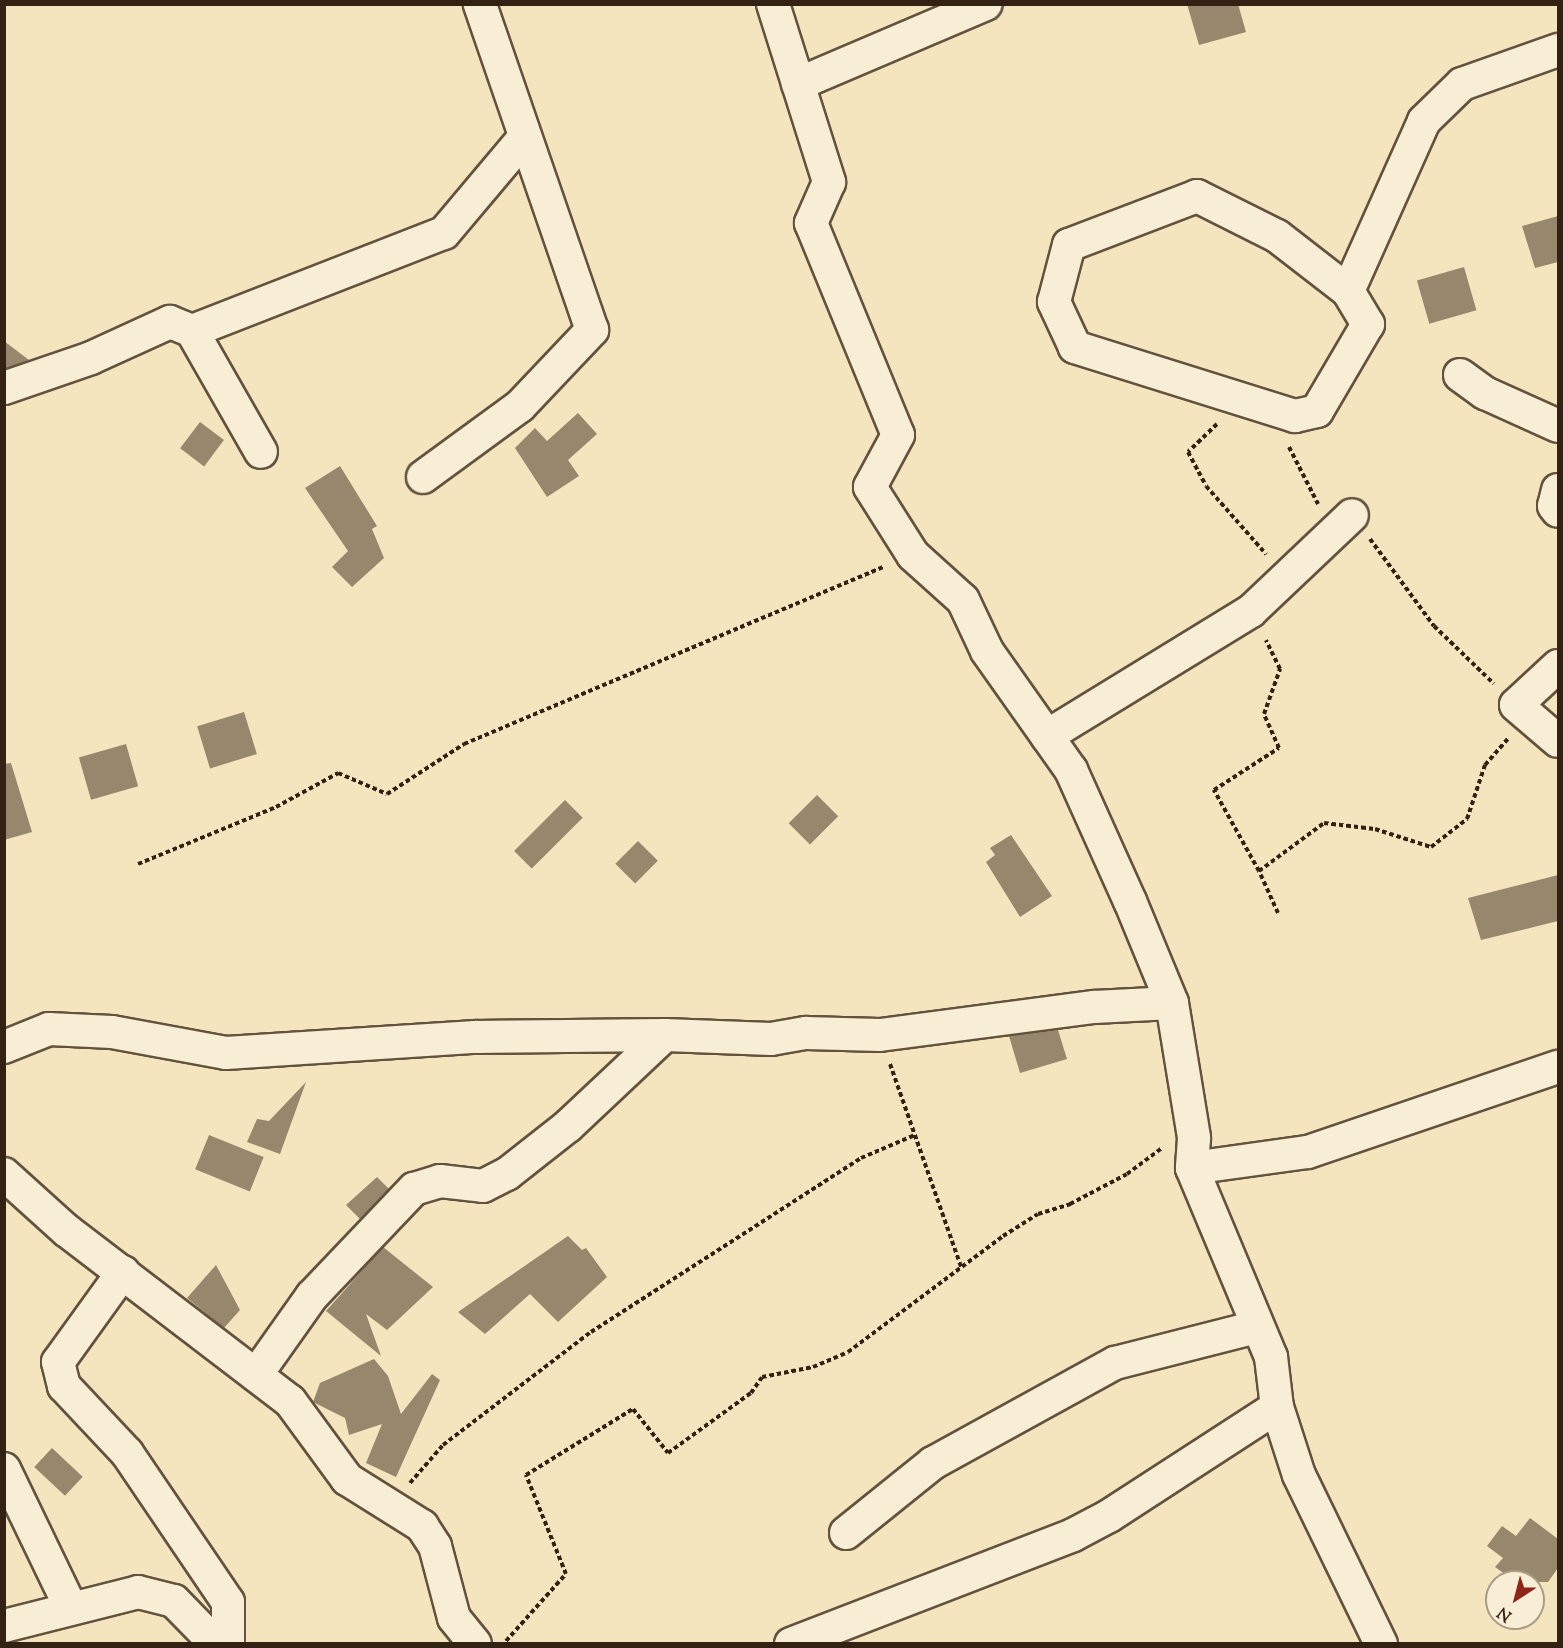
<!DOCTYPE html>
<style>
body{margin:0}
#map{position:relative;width:1563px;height:1648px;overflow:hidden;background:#f4e5be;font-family:"Sorts Mill Goudy",serif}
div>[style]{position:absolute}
.building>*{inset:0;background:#97876c;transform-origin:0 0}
.path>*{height:4px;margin-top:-2px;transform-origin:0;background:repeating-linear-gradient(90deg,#332113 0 4.5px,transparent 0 7.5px)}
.roads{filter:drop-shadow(2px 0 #63523e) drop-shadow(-2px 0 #63523e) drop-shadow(0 2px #63523e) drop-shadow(0 -2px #63523e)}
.minor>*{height:32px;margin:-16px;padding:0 16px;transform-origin:16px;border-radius:16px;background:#f8eed5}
span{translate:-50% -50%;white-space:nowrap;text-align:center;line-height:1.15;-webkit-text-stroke:4.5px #f8eed5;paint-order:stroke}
.frame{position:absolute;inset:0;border:6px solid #332113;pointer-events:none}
.north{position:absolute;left:1485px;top:1570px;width:60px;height:60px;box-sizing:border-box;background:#f8eed5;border:2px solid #a99c87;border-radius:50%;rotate:216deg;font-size:16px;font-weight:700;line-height:24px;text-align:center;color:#332113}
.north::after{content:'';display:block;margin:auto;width:21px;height:27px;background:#8f2418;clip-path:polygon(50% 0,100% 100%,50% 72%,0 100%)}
</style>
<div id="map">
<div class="building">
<div style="clip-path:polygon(1187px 4px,1238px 4px,1246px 32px,1199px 45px)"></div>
<div style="clip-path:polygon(1558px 216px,1558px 262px,1535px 268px,1522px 226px)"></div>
<div style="left:1464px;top:267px;width:45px;height:49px;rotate:74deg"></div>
<div style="clip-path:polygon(4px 341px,29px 360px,4px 369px)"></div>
<div style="clip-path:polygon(578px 413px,597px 434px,568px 460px,579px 476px,547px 497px,515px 448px,535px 428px,547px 441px)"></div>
<div style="left:200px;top:422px;width:30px;height:33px;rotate:37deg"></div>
<div style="clip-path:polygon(340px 466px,377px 526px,372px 529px,384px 558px,352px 587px,332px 567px,348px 551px,305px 488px)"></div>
<div style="left:244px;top:712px;width:44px;height:49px;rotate:73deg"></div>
<div style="left:126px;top:744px;width:44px;height:49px;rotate:74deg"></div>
<div style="clip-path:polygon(11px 763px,32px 832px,4px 840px,4px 764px)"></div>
<div style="left:817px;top:795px;width:30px;height:40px;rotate:45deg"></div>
<div style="left:565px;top:800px;width:25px;height:72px;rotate:45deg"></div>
<div style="clip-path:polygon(1011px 835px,1052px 896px,1020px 917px,986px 862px,995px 855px,990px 848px)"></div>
<div style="left:638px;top:841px;width:28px;height:32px;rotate:45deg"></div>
<div style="clip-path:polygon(1558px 875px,1558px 921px,1481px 940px,1468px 898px)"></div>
<div style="clip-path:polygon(1058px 1030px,1067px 1059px,1020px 1073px,1009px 1036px)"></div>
<div style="clip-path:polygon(306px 1082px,280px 1154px,247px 1142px,257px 1119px,269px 1121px)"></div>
<div style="left:209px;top:1135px;width:59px;height:37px;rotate:22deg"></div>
<div style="clip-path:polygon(377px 1177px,389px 1189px,360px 1219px,346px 1205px)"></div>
<div style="clip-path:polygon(568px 1236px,582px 1250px,586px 1248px,607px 1277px,558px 1322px,530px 1294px,485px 1334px,458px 1312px)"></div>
<div style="clip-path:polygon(383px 1247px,433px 1287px,387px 1330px,366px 1314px,381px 1356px,326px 1311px)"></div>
<div style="clip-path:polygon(216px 1265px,240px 1310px,224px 1328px,187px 1298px)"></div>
<div style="clip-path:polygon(374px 1359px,388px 1376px,401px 1414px,432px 1374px,440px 1380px,396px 1477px,366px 1463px,382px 1424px,349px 1435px,345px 1418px,313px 1402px,320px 1383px)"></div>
<div style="left:52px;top:1448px;width:42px;height:26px;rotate:43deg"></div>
<div style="clip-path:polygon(1530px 1518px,1558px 1539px,1558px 1568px,1548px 1582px,1516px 1582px,1495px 1567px,1503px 1558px,1487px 1546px,1502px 1526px,1516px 1536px)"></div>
</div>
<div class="path">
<div style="left:1217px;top:424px;width:40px;rotate:136deg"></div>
<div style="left:1188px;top:452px;width:38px;rotate:62deg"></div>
<div style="left:1206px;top:486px;width:91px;rotate:48.6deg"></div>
<div style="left:1289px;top:447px;width:64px;rotate:63deg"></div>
<div style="left:1370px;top:539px;width:108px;rotate:53.7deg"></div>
<div style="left:1434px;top:626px;width:83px;rotate:44deg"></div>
<div style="left:138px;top:864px;width:149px;rotate:-22.4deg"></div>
<div style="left:276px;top:807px;width:71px;rotate:-28.7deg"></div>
<div style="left:338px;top:773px;width:53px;rotate:23.2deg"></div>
<div style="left:387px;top:794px;width:92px;rotate:-33deg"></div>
<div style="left:464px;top:744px;width:456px;rotate:-22.9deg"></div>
<div style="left:1259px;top:871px;width:93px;rotate:-119.1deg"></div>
<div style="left:1214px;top:790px;width:77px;rotate:-32.9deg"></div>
<div style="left:1279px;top:748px;width:37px;rotate:-114deg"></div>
<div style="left:1264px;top:714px;width:48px;rotate:-70.4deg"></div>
<div style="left:1280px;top:669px;width:32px;rotate:-116deg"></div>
<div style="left:1278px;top:913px;width:46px;rotate:-114.3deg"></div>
<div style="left:1259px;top:871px;width:81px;rotate:-36.4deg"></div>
<div style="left:1324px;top:823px;width:51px;rotate:6.7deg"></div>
<div style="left:1375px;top:829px;width:59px;rotate:17.8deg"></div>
<div style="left:1431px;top:847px;width:46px;rotate:-37.9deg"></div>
<div style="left:1467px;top:819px;width:57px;rotate:-71.6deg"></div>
<div style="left:1485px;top:765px;width:35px;rotate:-49deg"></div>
<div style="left:890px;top:1064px;width:215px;rotate:70.7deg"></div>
<div style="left:410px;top:1483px;width:50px;rotate:-49deg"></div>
<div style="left:443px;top:1445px;width:186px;rotate:-37.4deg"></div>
<div style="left:591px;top:1332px;width:321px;rotate:-32.8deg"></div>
<div style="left:861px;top:1158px;width:59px;rotate:-23.1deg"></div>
<div style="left:506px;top:1641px;width:90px;rotate:-48.2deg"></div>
<div style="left:566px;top:1574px;width:107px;rotate:-112deg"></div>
<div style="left:526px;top:1475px;width:126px;rotate:-31.7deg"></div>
<div style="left:633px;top:1409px;width:56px;rotate:51.5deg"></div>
<div style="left:668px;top:1453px;width:102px;rotate:-35.9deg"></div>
<div style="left:751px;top:1393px;width:19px;rotate:-55deg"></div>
<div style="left:762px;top:1377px;width:52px;rotate:-11.1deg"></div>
<div style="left:813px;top:1367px;width:38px;rotate:-23deg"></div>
<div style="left:848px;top:1352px;width:194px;rotate:-36.8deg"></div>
<div style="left:1003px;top:1236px;width:41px;rotate:-32.2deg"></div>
<div style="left:1038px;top:1214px;width:34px;rotate:-17deg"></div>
<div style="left:1070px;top:1204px;width:64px;rotate:-27.8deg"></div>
<div style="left:1127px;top:1174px;width:44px;rotate:-36.6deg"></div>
</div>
<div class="roads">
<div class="minor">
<div style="left:773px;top:4px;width:187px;rotate:72.5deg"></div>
<div style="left:829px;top:182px;width:45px;rotate:113.7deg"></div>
<div style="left:811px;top:223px;width:229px;rotate:67.7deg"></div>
<div style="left:898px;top:435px;width:59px;rotate:118.3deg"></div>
<div style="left:870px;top:487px;width:80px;rotate:57.7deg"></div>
<div style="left:913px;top:555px;width:67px;rotate:42deg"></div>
<div style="left:963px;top:600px;width:56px;rotate:64.8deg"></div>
<div style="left:987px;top:651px;width:146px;rotate:54.8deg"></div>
<div style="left:1071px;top:770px;width:144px;rotate:65.8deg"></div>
<div style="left:1130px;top:901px;width:110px;rotate:67.6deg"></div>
<div style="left:1172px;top:1003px;width:137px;rotate:80.7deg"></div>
<div style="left:1194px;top:1138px;width:30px;rotate:94deg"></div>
<div style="left:1192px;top:1168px;width:205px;rotate:67.3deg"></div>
<div style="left:1271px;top:1357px;width:50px;rotate:83.2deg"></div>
<div style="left:1277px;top:1407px;width:71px;rotate:72.1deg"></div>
<div style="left:1299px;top:1475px;width:188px;rotate:64.1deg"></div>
<div style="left:798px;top:84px;width:204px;rotate:-23.1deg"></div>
<div style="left:1197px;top:196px;width:89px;rotate:26.6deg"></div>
<div style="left:1277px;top:236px;width:90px;rotate:37.8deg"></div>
<div style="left:1348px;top:291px;width:39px;rotate:59deg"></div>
<div style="left:1368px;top:324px;width:101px;rotate:120.4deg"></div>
<div style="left:1317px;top:411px;width:23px;rotate:167deg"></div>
<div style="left:1295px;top:416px;width:231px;rotate:-162.6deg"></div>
<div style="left:1075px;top:347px;width:50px;rotate:-115deg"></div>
<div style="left:1054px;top:302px;width:59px;rotate:-75.3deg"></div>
<div style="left:1069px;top:245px;width:137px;rotate:-20.9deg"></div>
<div style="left:1348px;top:291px;width:186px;rotate:-65.9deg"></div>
<div style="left:1424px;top:121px;width:53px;rotate:-44.2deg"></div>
<div style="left:1462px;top:84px;width:102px;rotate:-19.5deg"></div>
<div style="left:192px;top:331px;width:270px;rotate:-21.3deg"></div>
<div style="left:444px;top:233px;width:124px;rotate:-49.9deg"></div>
<div style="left:1460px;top:375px;width:31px;rotate:36deg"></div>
<div style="left:1485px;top:393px;width:80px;rotate:24.3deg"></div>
<div style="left:4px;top:388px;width:92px;rotate:-19deg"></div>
<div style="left:91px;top:358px;width:87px;rotate:-24.5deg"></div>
<div style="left:170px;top:322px;width:24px;rotate:22deg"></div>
<div style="left:192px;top:331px;width:139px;rotate:60.3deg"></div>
<div style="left:423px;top:477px;width:120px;rotate:-36.2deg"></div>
<div style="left:520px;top:406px;width:105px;rotate:-46.5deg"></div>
<div style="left:592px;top:330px;width:345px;rotate:-109deg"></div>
<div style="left:1558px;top:490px;width:16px;rotate:104deg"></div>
<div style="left:1554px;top:506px;width:6px;rotate:51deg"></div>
<div style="left:1558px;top:666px;width:57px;rotate:137.1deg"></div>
<div style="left:1516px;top:705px;width:55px;rotate:40.6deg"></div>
<div style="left:1047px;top:736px;width:239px;rotate:-31.5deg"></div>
<div style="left:1251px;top:611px;width:139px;rotate:-43.5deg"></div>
<div style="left:4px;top:1047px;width:48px;rotate:-21.8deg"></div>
<div style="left:49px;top:1029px;width:63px;rotate:2.7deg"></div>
<div style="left:112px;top:1032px;width:116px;rotate:10.4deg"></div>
<div style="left:226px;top:1053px;width:250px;rotate:-3.7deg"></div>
<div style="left:475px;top:1037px;width:190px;rotate:-0.6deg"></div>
<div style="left:665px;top:1035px;width:106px;rotate:2.2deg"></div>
<div style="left:771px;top:1039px;width:36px;rotate:-10deg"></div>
<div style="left:806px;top:1033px;width:74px;rotate:1.5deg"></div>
<div style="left:880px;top:1035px;width:216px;rotate:-7.5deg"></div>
<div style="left:1094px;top:1007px;width:78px;rotate:-2.9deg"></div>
<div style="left:1192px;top:1168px;width:117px;rotate:-7.9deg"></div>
<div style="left:1308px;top:1152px;width:264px;rotate:-18.8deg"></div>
<div style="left:4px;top:1174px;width:84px;rotate:42.1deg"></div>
<div style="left:66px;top:1230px;width:282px;rotate:37.4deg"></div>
<div style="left:290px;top:1401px;width:97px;rotate:53.8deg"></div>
<div style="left:347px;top:1479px;width:89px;rotate:32.1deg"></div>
<div style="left:422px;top:1526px;width:24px;rotate:57deg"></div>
<div style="left:435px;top:1546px;width:74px;rotate:75.2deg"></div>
<div style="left:454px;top:1618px;width:33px;rotate:51deg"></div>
<div style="left:123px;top:1272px;width:111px;rotate:125.8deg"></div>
<div style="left:58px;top:1362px;width:25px;rotate:76deg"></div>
<div style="left:64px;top:1386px;width:92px;rotate:46.8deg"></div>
<div style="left:127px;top:1453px;width:180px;rotate:55.9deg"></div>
<div style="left:228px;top:1602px;width:42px;rotate:90deg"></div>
<div style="left:256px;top:1375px;width:97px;rotate:-54.7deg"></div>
<div style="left:312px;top:1296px;width:148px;rotate:-46.4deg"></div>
<div style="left:414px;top:1189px;width:27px;rotate:-17deg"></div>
<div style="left:440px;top:1181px;width:43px;rotate:6.6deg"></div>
<div style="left:483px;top:1186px;width:27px;rotate:-27deg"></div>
<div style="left:507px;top:1174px;width:78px;rotate:-38.2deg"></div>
<div style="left:568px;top:1126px;width:133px;rotate:-43.2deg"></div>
<div style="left:4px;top:1469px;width:154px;rotate:64.3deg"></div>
<div style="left:846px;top:1533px;width:112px;rotate:-38.8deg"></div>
<div style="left:933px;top:1463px;width:208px;rotate:-28.8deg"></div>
<div style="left:1115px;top:1363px;width:146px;rotate:-14.3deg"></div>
<div style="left:4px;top:1626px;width:138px;rotate:-14.2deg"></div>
<div style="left:138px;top:1592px;width:37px;rotate:14deg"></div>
<div style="left:174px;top:1601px;width:60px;rotate:45.7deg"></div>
<div style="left:791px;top:1644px;width:302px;rotate:-21.1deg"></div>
<div style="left:1073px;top:1535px;width:41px;rotate:-27.8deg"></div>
<div style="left:1109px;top:1516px;width:200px;rotate:-33deg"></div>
</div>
</div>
<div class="frame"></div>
<div class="north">N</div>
</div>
